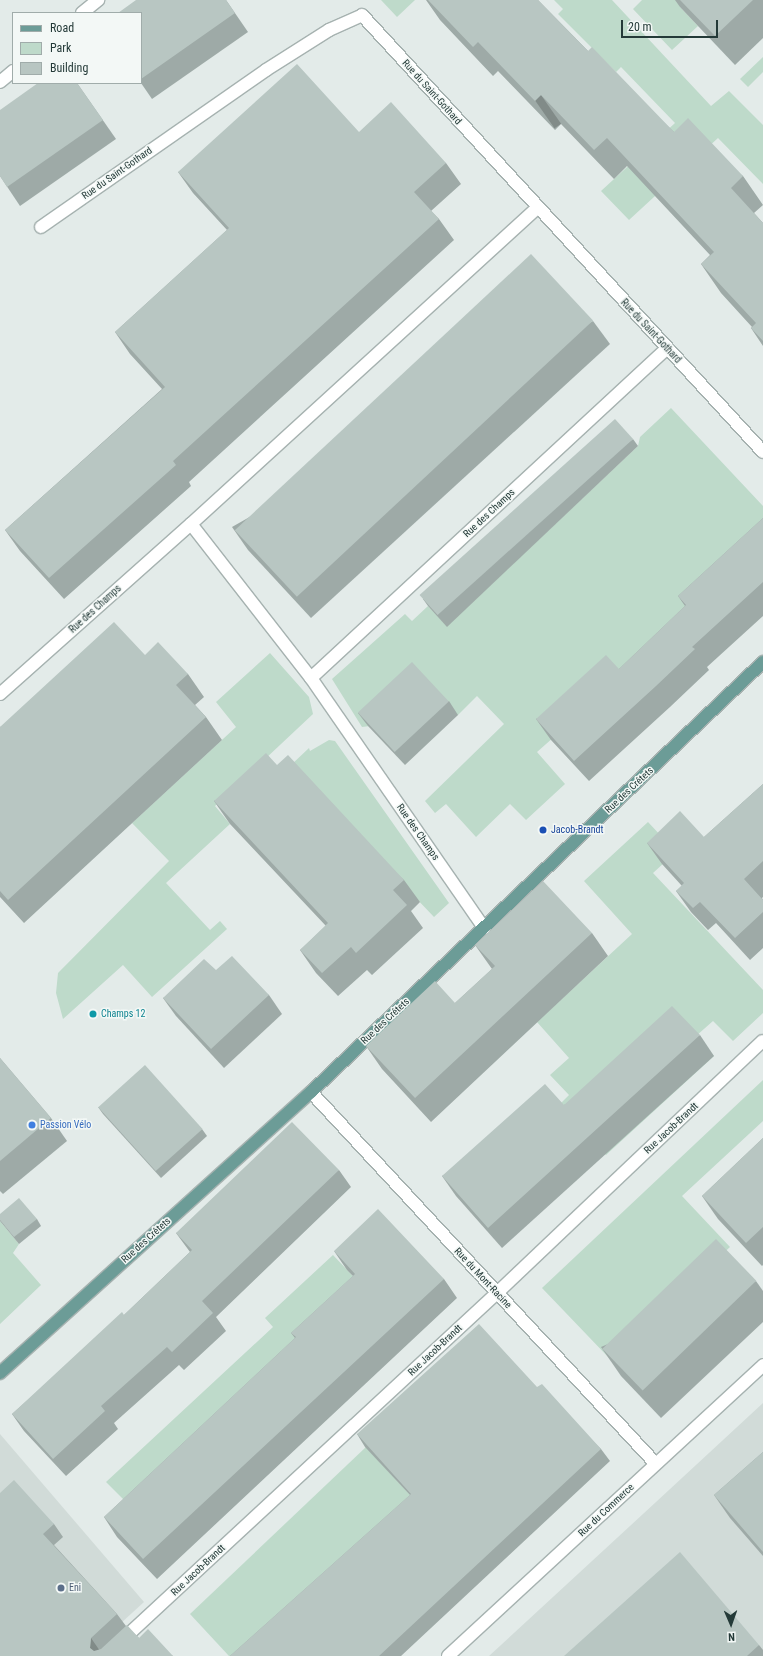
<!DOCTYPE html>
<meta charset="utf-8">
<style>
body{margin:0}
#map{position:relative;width:763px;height:1656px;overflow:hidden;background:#e3ebe9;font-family:"Roboto Condensed",sans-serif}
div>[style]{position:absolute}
.built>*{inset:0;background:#d1dbd8}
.green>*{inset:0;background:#bedaca}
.roads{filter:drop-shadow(1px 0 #a6b2b0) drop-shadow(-1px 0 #a6b2b0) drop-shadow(0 1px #a6b2b0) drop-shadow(0 -1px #a6b2b0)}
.minor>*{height:12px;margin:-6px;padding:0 6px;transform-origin:6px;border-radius:6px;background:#fff}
.major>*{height:12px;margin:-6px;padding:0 6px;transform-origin:6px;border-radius:6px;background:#6c9c97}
.wall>*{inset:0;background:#9eaaa7}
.shaded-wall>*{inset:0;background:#818b88;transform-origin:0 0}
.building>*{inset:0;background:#b8c6c2;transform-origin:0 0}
.dots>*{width:11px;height:11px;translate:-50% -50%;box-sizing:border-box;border:2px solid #f3f8f6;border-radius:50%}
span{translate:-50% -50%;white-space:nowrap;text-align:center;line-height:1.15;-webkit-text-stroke:3px #f3f8f6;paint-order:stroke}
.street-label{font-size:10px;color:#243a38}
.transit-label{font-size:10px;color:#164399}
.left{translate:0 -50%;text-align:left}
.culture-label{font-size:10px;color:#0d838f}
.shop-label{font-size:10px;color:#366cbe}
.service-label{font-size:10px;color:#4e5e75}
.legend{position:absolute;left:12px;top:12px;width:130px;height:72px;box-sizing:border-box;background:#f3f8f6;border:1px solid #a0acaa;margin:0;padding:5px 7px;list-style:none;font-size:12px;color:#243a38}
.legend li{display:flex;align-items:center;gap:8px;height:20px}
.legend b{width:20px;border:1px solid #a0acaa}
.north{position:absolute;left:711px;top:1604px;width:40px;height:40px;-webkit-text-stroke:3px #f3f8f6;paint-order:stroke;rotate:178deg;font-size:11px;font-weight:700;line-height:16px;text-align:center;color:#243a38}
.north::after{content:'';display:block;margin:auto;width:14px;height:18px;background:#243a38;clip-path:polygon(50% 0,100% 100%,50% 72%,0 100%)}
.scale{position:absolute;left:621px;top:20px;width:97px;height:18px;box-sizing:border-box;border:2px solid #243a38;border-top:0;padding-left:5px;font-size:12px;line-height:14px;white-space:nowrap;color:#243a38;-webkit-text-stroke:3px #f3f8f6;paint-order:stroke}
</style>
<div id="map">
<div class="built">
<div style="clip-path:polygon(763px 1403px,763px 1656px,489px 1656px,656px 1502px)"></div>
<div style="clip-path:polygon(0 1434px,144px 1602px,85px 1656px,0 1656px)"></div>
</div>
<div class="green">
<div style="clip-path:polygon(381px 0,415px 0,397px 17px)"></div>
<div style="clip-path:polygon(554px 0,612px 0,711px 106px,729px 91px,763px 125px,763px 184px,718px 138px,629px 220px,601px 191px,675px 123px,621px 67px,616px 72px,558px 14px,563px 9px)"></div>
<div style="clip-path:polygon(642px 0,687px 0,680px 7px,698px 26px,672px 50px,633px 9px)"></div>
<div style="clip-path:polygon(763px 57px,763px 72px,748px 87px,740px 79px)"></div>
<div style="clip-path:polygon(671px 408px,763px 506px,763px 552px,537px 752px,565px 784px,526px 820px,510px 804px,476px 837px,446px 804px,435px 813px,425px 801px,504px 724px,477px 696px,458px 715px,362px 727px,332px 679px,405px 614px,412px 621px,428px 606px,447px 626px,638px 446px,640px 437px)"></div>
<div style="clip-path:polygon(270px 653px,309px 697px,313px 714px,215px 806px,230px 824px,166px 883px,210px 930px,220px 921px,227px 929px,152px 997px,123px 965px,63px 1019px,56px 993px,58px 973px,169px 861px,132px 823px,236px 727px,216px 702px)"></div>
<div style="clip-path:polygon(329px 740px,335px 741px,449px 903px,434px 917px,290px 766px,309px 748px,310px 751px)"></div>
<div style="clip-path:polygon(648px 822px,676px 852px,653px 873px,763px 990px,763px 1013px,733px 1041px,713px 1021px,696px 1036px,714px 1056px,606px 1155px,559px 1105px,569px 1095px,550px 1075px,569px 1058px,537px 1022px,632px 934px,584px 881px)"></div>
<div style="clip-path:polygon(763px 1080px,763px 1121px,682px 1196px,730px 1247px,610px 1359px,542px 1288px)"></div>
<div style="clip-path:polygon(0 1221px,19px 1244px,13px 1253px,41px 1285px,0 1324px)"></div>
<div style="clip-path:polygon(333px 1255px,369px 1293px,126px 1502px,106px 1482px,273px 1327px,265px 1318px)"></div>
<div style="clip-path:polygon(366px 1447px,413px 1498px,253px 1656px,229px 1656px,190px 1614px)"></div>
</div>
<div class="roads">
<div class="minor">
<div style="left:82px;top:13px;width:21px;rotate:-39deg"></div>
<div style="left:0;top:82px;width:17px;rotate:-40deg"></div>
<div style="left:41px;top:227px;width:274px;rotate:-34.9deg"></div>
<div style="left:266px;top:70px;width:75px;rotate:-32.4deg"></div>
<div style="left:329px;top:30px;width:36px;rotate:-24deg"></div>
<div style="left:362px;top:15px;width:593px;rotate:47.46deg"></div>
<div style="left:191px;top:524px;width:195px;rotate:52.1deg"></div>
<div style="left:311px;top:678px;width:485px;rotate:-42.8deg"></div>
<div style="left:311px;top:678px;width:304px;rotate:55.3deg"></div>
<div style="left:0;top:694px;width:256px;rotate:-41.7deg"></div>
<div style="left:191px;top:524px;width:469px;rotate:-42.4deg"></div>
<div style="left:311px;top:1092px;width:507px;rotate:47.16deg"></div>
<div style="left:105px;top:1656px;width:534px;rotate:-42.8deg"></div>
<div style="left:497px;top:1293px;width:366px;rotate:-43.5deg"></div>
<div style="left:448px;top:1656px;width:429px;rotate:-42.7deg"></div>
</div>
<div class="major">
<div style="left:0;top:1373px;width:419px;rotate:-42.1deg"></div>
<div style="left:311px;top:1092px;width:624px;rotate:-43.57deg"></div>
</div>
</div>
<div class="wall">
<div style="clip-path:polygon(226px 0,248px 32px,152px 99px,141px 83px,141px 13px)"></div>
<div style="clip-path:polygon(426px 0,538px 0,588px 51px,674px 132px,743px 176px,763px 205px,754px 213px,763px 223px,763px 346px,751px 328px,752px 327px,721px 293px,701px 264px,710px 255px,627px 166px,614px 179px,561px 124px,555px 130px,498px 71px,493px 76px,440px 20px)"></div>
<div style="clip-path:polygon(675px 0,763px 0,763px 38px,735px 65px,680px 7px)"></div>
<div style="clip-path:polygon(77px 83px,116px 139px,20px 206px,0 176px)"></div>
<div style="clip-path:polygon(359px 132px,446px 163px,461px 184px,431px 211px,439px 219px,454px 240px,189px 482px,191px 486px,64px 599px,20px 551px,5px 530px,162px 389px,130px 354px,115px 332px,227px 230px,193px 193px,178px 172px)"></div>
<div style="clip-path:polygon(593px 321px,610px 344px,311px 618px,248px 550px,232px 527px)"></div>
<div style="clip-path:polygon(633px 439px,638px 446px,447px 627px,428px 606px,423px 599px)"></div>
<div style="clip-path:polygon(763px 518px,763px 616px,707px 667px,709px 670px,670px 707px,589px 781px,551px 740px,536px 719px,619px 669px,685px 606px,678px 596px)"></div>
<div style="clip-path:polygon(145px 655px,188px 674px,204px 697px,195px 705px,206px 717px,222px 740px,24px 923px,0 897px,0 727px)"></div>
<div style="clip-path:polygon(449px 701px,458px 715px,405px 765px,368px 726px,358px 713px)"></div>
<div style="clip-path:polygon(277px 765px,404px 880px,420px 902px,411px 911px,423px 928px,372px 975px,367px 970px,338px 996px,316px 973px,300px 950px,326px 926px,230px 824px,214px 801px)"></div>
<div style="clip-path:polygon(763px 784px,763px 897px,762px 898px,763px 900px,763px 948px,750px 960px,716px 923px,708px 930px,691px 912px,676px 891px,682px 886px,662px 864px,647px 843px,704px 837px)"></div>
<div style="clip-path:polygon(592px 933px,608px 956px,431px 1122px,382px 1069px,366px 1046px,455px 1003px,492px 969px,475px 945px)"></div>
<div style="clip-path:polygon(216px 970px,269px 995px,282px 1014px,224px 1068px,176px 1016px,163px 998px)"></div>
<div style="clip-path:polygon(700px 1035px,714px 1056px,502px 1248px,456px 1196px,442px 1176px,564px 1105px)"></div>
<div style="clip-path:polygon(0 1058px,51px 1118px,67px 1141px,3px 1194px,0 1191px)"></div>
<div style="clip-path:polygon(98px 1107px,202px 1129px,207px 1136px,161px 1178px,103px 1114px)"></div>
<div style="clip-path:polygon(763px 1138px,763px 1265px,762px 1266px,718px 1219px,702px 1196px)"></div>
<div style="clip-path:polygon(339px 1170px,351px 1187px,216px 1317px,226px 1331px,184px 1370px,179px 1365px,114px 1423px,118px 1429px,66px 1476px,24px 1431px,12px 1414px,124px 1315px,190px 1252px,176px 1233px)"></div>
<div style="clip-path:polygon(0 1214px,37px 1219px,41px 1226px,19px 1244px,0 1221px)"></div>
<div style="clip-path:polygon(334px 1251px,444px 1279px,457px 1298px,157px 1579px,117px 1537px,104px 1517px,295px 1338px,291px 1333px,353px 1276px,347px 1270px)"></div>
<div style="clip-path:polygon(756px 1281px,763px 1291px,763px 1322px,661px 1418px,621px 1376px,601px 1347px)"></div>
<div style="clip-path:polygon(537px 1387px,601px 1449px,610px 1461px,401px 1656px,230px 1656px,410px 1495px,365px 1447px,357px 1434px)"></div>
<div style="clip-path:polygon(763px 1452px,763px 1556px,730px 1518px,714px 1495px)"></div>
<div style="clip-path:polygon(0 1493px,54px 1524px,63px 1537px,54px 1545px,117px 1614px,126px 1626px,139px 1638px,173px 1656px,0 1656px)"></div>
<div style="clip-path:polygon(759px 1645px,763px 1650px,763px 1656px,564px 1656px)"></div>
</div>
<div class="shaded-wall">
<div style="left:541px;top:95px;width:35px;height:8px;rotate:55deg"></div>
<div style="clip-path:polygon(91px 1638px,100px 1651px,99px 1656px,90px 1648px)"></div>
</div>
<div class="building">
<div style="clip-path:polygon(136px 0,226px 0,235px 13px,141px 79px,141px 13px,118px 13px)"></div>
<div style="clip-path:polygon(428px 0,538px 0,588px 51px,592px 47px,674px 132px,688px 118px,743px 176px,731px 188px,763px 223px,763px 341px,751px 328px,756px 323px,701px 264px,714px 252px,607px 138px,594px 150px,541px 95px,535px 101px,478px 42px,473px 47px)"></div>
<div style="clip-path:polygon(680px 0,753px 0,715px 36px)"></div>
<div style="clip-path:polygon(297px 64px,359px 132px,391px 102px,446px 163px,414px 192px,439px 219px,173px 461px,176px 465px,49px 578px,5px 530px,165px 387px,115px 332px,229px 228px,178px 172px)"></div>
<div style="clip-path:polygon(38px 83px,77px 83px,103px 120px,7px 187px,0 176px,0 110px)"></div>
<div style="left:531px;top:254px;width:91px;height:405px;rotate:47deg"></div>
<div style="left:615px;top:419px;width:27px;height:263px;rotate:48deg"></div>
<div style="clip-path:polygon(763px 518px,763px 582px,692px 647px,695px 649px,656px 686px,574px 761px,536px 719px,606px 655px,619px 669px,686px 605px,678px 596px)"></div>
<div style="clip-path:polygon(114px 622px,145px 655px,158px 642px,188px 674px,176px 685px,206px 717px,8px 900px,0 891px,0 727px)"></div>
<div style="left:412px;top:662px;width:54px;height:74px;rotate:47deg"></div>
<div style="clip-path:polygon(266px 753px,277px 765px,288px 755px,404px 880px,393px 890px,407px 905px,356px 953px,351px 947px,322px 973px,300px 950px,328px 923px,214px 801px)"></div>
<div style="clip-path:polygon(763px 784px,763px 861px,744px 879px,763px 900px,763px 912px,735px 938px,700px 902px,693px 908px,676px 891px,684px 883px,647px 843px,680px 811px,704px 837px)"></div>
<div style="clip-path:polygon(543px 881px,592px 933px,415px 1098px,366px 1046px,435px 981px,455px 1003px,495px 966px,475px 945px)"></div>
<div style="clip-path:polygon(232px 956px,269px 995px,211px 1049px,163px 998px,204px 959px,216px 970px)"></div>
<div style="clip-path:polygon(672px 1006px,700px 1035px,488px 1228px,442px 1176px,545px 1084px,564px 1105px)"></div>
<div style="clip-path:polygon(0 1058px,51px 1118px,0 1161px)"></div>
<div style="left:145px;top:1065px;width:86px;height:63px;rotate:48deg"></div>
<div style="clip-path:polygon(292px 1122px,339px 1170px,202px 1301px,213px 1313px,172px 1352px,167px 1347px,101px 1406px,105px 1411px,53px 1459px,12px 1414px,122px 1312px,124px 1315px,192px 1250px,176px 1233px)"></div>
<div style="clip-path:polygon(763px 1138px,763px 1227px,746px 1243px,702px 1196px)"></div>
<div style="clip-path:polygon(19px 1198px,37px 1219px,14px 1237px,0 1220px,0 1214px)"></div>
<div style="clip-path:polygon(378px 1209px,444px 1279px,143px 1559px,104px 1517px,296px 1337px,291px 1333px,355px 1274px,334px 1251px)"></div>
<div style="left:716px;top:1239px;width:58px;height:158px;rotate:46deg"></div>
<div style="clip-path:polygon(479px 1324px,537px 1387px,542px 1384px,601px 1449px,379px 1656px,230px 1656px,411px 1494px,357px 1434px)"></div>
<div style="clip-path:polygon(763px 1452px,763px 1552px,714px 1495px)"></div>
<div style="clip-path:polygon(14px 1480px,54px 1524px,43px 1534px,117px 1614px,91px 1638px,90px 1648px,94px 1651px,101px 1649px,127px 1625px,139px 1638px,148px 1629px,173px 1656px,0 1656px,0 1493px)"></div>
<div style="clip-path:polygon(680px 1552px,759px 1645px,747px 1656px,564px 1656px)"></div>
</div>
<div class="dots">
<div style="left:543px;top:830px;background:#1a4fb4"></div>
<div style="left:93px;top:1014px;background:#0f9aa8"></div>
<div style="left:32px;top:1125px;background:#3f7fe0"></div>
<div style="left:61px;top:1588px;background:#5c6f8a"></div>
</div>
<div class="street-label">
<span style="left:432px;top:92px;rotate:48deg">Rue du Saint-Gothard</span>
<span style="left:117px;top:173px;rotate:-35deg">Rue du Saint-Gothard</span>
<span style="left:651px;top:331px;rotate:47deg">Rue du Saint-Gothard</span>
<span style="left:489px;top:513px;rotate:-43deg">Rue des Champs</span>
<span style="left:95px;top:609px;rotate:-42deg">Rue des Champs</span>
<span style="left:629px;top:790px;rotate:-43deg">Rue des Crêtets</span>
<span style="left:418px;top:832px;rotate:55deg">Rue des Champs</span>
<span style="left:385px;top:1021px;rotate:-43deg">Rue des Crêtets</span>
<span style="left:671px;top:1128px;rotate:-43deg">Rue Jacob-Brandt</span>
<span style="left:146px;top:1240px;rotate:-42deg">Rue des Crêtets</span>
<span style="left:483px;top:1278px;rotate:47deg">Rue du Mont-Racine</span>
<span style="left:435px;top:1350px;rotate:-43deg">Rue Jacob-Brandt</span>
<span style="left:606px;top:1510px;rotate:-43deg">Rue du Commerce</span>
<span style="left:198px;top:1570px;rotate:-43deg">Rue Jacob-Brandt</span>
</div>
<div class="transit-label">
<span class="left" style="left:551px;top:830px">Jacob-Brandt</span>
</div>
<div class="culture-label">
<span class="left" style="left:101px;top:1014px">Champs 12</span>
</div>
<div class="shop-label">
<span class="left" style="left:40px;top:1125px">Passion Vélo</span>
</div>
<div class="service-label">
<span class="left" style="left:69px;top:1588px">Eni</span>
</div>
<ul class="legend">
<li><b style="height:5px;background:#6c9c97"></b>Road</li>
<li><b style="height:11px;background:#bedaca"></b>Park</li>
<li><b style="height:11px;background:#b8c6c2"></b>Building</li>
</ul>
<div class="north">N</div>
<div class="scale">20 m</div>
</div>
